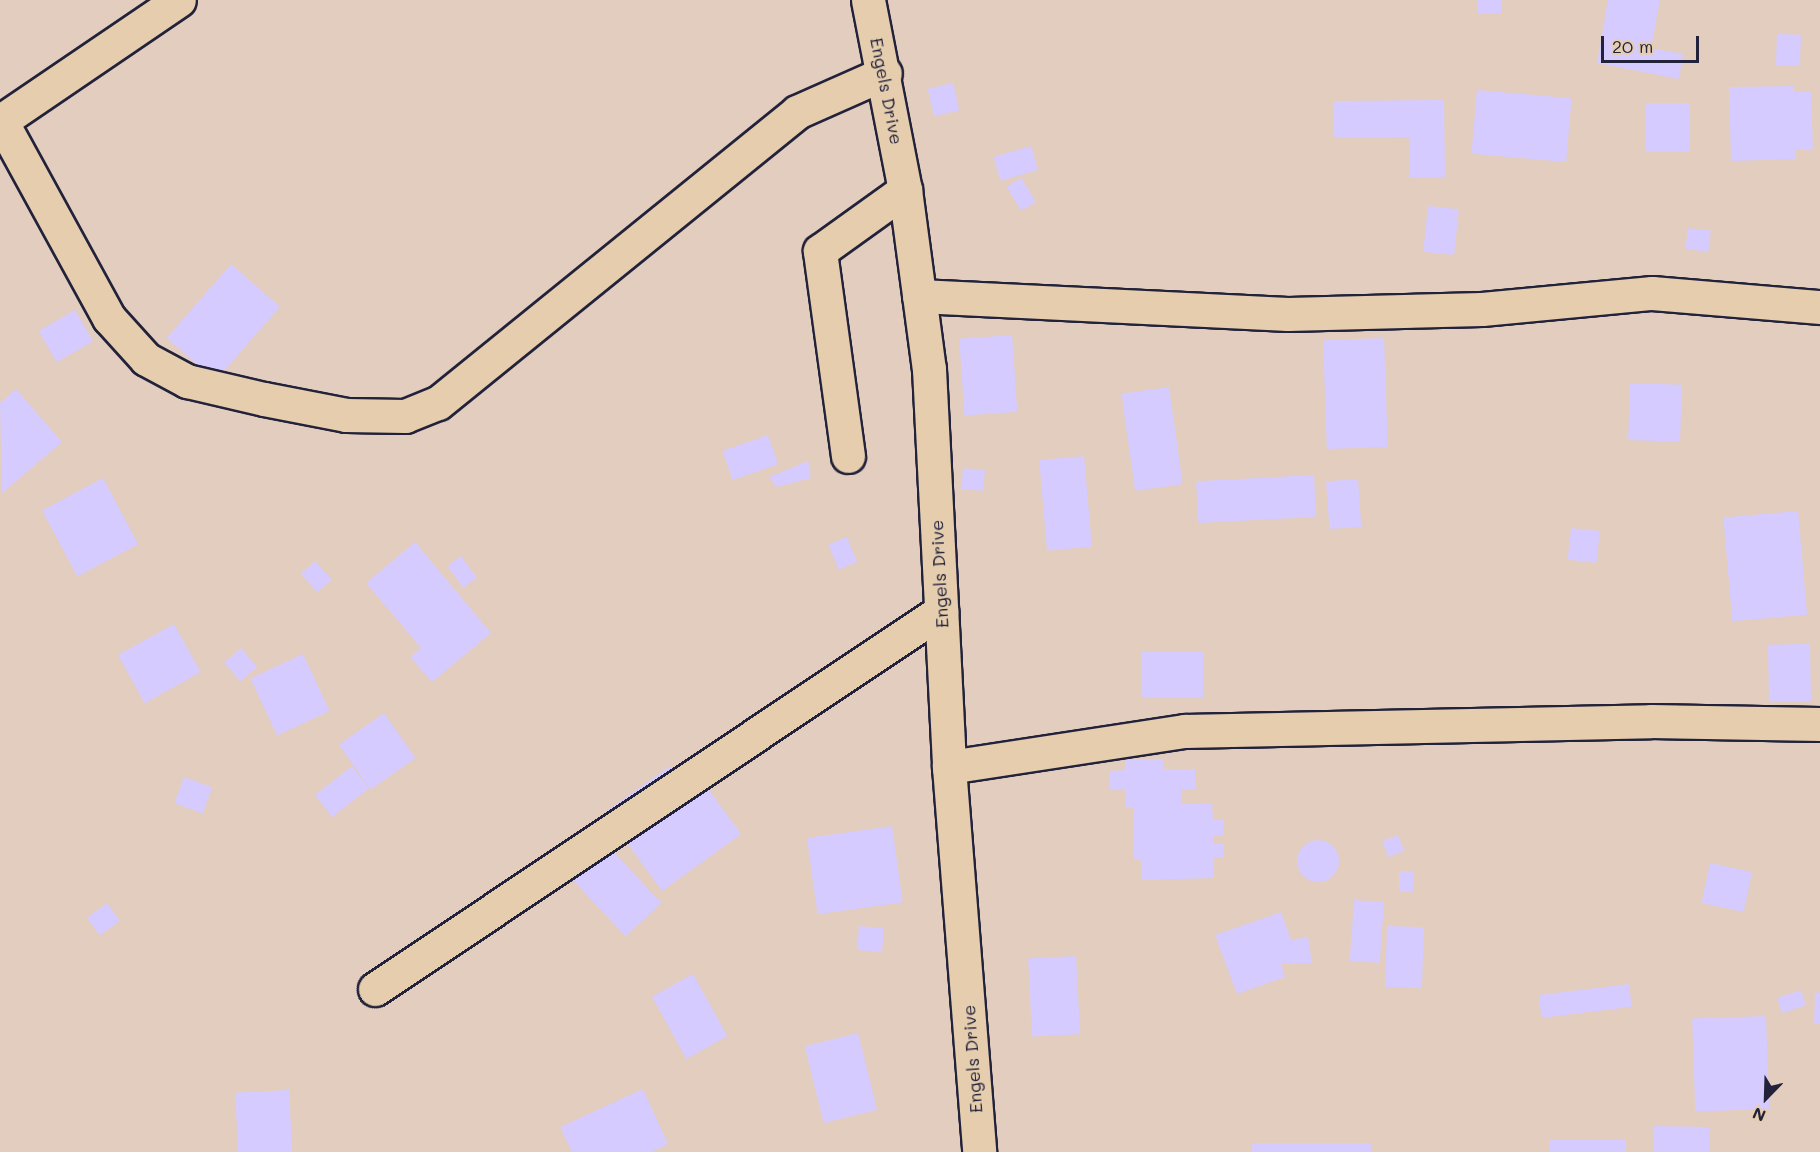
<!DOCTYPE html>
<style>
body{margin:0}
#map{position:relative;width:1820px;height:1152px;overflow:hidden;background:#e2cdbe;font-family:Mali,sans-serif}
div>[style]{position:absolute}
.building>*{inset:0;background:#d5cbfe;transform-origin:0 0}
.round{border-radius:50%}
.roads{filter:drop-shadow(2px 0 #22223b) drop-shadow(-2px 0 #22223b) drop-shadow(0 2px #22223b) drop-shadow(0 -2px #22223b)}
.minor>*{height:33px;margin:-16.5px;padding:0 16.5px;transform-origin:16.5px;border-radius:16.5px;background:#e5cdae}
span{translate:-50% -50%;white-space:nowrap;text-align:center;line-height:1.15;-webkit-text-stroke:6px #e5cdae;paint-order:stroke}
.street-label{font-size:18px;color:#22223b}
.north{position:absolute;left:1736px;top:1068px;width:60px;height:60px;-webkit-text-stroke:4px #e5cdae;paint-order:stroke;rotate:203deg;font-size:16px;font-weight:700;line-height:24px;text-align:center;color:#22223b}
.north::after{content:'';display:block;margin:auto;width:21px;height:27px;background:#22223b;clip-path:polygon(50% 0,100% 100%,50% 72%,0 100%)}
.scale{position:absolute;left:1601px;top:36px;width:98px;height:27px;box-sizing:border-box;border:3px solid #22223b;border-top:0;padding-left:8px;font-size:18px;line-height:21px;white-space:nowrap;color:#22223b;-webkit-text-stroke:4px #e5cdae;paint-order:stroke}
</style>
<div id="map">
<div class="building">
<div style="left:1478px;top:0;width:23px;height:13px"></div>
<div style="clip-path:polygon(1608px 0,1660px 0,1651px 48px,1683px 54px,1679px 79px,1597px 63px)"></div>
<div style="left:1777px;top:34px;width:24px;height:31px;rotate:2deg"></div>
<div style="left:953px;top:83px;width:28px;height:26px;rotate:77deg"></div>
<div style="clip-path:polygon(1794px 86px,1794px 92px,1811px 92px,1813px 150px,1796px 150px,1796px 159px,1731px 161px,1729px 87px)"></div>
<div style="left:1477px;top:90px;width:95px;height:64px;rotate:5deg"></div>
<div style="clip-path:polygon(1444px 100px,1445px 177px,1410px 177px,1410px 137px,1334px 138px,1334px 101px)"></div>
<div style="left:1645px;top:103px;width:44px;height:49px"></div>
<div style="left:1031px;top:146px;width:25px;height:39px;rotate:74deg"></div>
<div style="left:1021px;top:178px;width:28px;height:17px;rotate:58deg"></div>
<div style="left:1428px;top:206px;width:31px;height:46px;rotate:6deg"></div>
<div style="left:1688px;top:228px;width:23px;height:21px;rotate:7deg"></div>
<div style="left:231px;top:264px;width:65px;height:98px;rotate:41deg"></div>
<div style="left:75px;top:310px;width:36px;height:42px;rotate:60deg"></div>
<div style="left:1012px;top:335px;width:77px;height:53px;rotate:86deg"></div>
<div style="left:1384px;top:338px;width:109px;height:61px;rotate:88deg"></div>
<div style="left:1630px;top:383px;width:52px;height:57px;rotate:2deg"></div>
<div style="left:1169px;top:387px;width:98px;height:48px;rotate:82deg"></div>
<div style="clip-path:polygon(16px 389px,62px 442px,2px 493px,0 403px)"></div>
<div style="left:768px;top:435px;width:31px;height:48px;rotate:71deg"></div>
<div style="left:1084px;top:456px;width:91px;height:45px;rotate:85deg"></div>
<div style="clip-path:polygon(808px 461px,811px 478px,776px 487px,769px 477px)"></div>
<div style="left:963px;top:468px;width:22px;height:21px;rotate:5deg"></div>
<div style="left:1314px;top:475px;width:42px;height:118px;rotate:87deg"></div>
<div style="left:103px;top:478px;width:75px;height:69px;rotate:62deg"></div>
<div style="left:1358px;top:479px;width:48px;height:32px;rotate:86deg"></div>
<div style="left:1798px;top:511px;width:104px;height:75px;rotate:85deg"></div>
<div style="left:1571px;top:528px;width:29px;height:32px;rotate:6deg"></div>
<div style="left:847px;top:537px;width:27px;height:20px;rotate:68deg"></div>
<div style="clip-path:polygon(415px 542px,491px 633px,432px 682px,410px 657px,421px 648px,366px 583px)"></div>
<div style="left:461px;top:556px;width:27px;height:17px;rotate:54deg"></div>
<div style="left:315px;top:561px;width:25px;height:19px;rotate:48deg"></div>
<div style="left:174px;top:624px;width:55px;height:64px;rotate:61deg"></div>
<div style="left:1810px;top:644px;width:57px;height:42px;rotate:89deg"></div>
<div style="left:241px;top:648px;width:25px;height:22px;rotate:50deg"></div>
<div style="left:1142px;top:652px;width:61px;height:45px"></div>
<div style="left:303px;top:654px;width:63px;height:58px;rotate:65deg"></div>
<div style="left:384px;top:713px;width:55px;height:55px;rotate:55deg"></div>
<div style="clip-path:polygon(1125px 759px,1163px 759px,1164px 769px,1195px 769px,1196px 789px,1181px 789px,1181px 804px,1212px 803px,1213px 820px,1223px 820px,1223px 836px,1213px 835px,1214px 844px,1223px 844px,1223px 857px,1214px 857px,1214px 878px,1141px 880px,1141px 860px,1134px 859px,1133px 807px,1125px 808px,1125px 789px,1110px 789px,1110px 771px,1125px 770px)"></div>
<div style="left:352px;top:766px;width:28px;height:47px;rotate:52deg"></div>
<div style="clip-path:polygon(670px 766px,692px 796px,706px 786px,741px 834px,662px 891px,605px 812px)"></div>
<div style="left:184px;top:777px;width:30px;height:28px;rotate:20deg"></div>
<div style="left:892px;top:826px;width:77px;height:86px;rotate:82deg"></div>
<div style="left:598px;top:835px;width:93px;height:49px;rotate:47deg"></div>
<div style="left:1398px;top:835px;width:17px;height:17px;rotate:69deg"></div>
<div class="round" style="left:1297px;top:840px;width:42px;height:42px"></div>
<div style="left:1710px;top:863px;width:43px;height:41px;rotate:12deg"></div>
<div style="left:1413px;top:871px;width:21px;height:14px;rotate:90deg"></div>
<div style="left:1354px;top:900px;width:30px;height:61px;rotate:4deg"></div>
<div style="left:107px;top:903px;width:22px;height:25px;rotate:54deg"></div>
<div style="clip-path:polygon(1281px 912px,1291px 940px,1308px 937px,1312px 963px,1281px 964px,1285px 977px,1237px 994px,1215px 935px)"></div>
<div style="left:859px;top:926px;width:25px;height:24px;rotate:5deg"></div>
<div style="left:1387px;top:926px;width:37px;height:61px;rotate:2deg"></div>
<div style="left:1076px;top:956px;width:78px;height:48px;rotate:87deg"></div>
<div style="left:693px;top:974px;width:71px;height:47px;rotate:61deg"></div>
<div style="left:1629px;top:984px;width:23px;height:91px;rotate:83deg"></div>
<div style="left:1801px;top:990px;width:16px;height:25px;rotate:72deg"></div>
<div style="clip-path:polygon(1815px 992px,1820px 993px,1820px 1024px,1814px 1024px)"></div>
<div style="left:1766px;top:1016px;width:93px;height:74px;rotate:88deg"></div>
<div style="left:858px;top:1033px;width:79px;height:55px;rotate:76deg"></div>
<div style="clip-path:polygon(643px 1089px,668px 1144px,651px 1152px,572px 1152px,560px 1127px)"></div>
<div style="left:289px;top:1090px;width:62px;height:54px;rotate:87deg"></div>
<div style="left:1654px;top:1126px;width:56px;height:26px;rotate:1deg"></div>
<div style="left:1549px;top:1140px;width:77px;height:12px"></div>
<div style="left:1252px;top:1143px;width:119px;height:9px"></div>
</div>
<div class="roads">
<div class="minor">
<div style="left:868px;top:0;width:194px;rotate:79deg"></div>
<div style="left:905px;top:190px;width:181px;rotate:82.4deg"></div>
<div style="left:929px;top:369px;width:399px;rotate:87.1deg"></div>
<div style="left:949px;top:767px;width:386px;rotate:85.5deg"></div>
<div style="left:0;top:119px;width:227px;rotate:61.3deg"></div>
<div style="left:109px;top:318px;width:55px;rotate:47.9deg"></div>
<div style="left:146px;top:359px;width:47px;rotate:28.2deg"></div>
<div style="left:187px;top:381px;width:79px;rotate:13.2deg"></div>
<div style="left:264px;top:399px;width:84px;rotate:11deg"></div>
<div style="left:346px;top:415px;width:59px;rotate:1deg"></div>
<div style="left:405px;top:416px;width:35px;rotate:-22deg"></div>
<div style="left:438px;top:403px;width:462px;rotate:-39deg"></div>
<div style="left:797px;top:112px;width:96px;rotate:-23.9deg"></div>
<div style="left:1px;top:121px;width:215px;rotate:-34.2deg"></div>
<div style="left:919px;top:296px;width:369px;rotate:2.8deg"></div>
<div style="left:1288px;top:314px;width:194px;rotate:-1.5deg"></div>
<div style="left:1482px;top:309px;width:171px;rotate:-5.4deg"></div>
<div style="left:1652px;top:293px;width:169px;rotate:4.8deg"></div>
<div style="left:848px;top:456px;width:207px;rotate:-97.8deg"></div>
<div style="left:820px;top:251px;width:105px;rotate:-35.7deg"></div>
<div style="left:949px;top:767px;width:238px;rotate:-8.7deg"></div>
<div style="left:1184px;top:731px;width:467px;rotate:-1.2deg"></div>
<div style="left:1651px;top:721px;width:169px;rotate:1deg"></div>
<div style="left:375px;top:989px;width:681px;rotate:-33.74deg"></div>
</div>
</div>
<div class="street-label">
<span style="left:887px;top:91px;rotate:79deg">Engels Drive</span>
<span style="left:939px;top:574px;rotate:-93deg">Engels Drive</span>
<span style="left:972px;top:1059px;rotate:-94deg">Engels Drive</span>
</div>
<div class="north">N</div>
<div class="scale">20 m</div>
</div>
